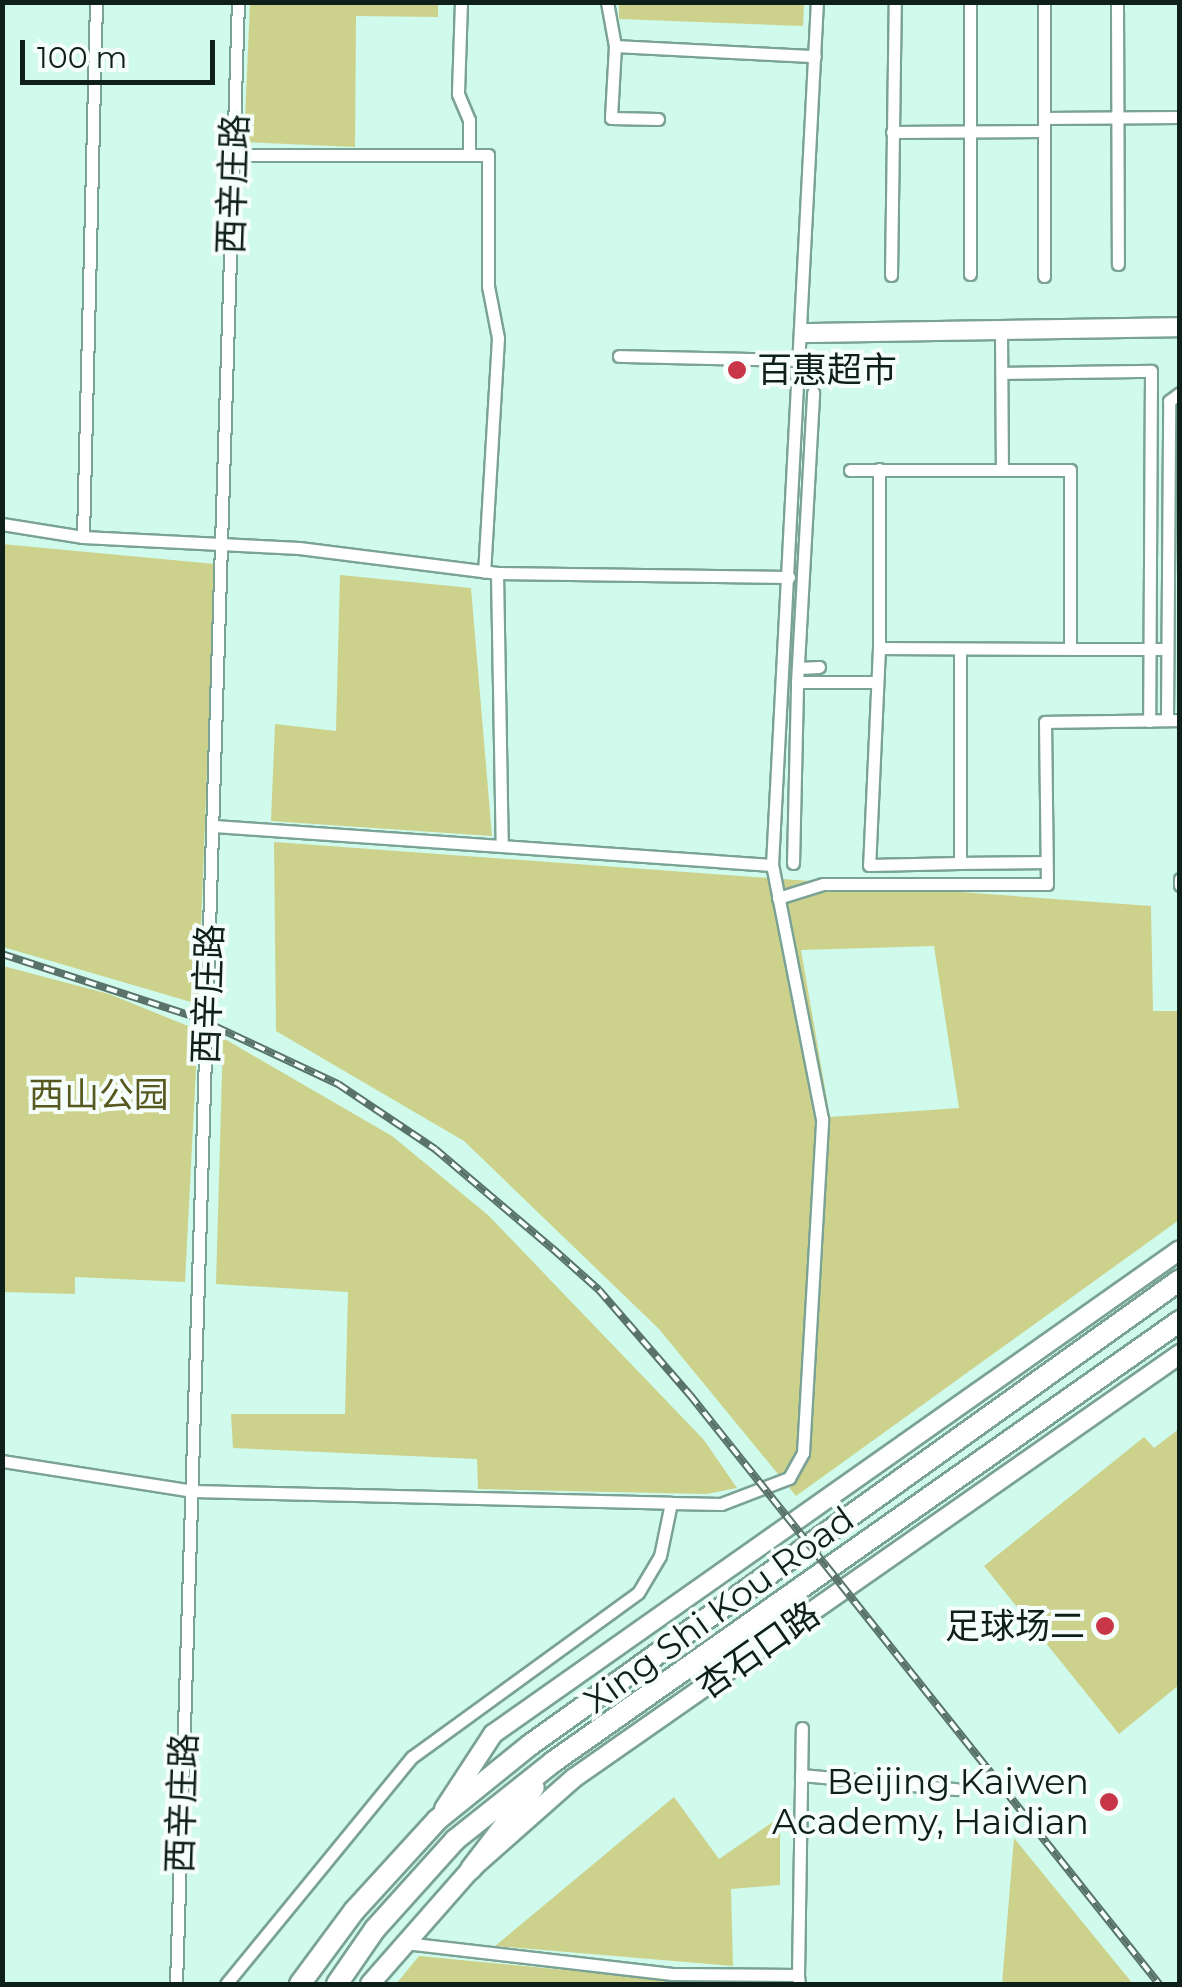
<!DOCTYPE html>
<meta charset="utf-8">
<style>
body{margin:0}
#map{position:relative;width:1182px;height:1987px;overflow:hidden;background:#cffaec;font-family:Montserrat,"Noto Sans SC",sans-serif}
div>[style]{position:absolute}
.green>*{inset:0;background:#ccd28c}
.roads{filter:drop-shadow(2px 0 #7aa295) drop-shadow(-2px 0 #7aa295) drop-shadow(0 2px #7aa295) drop-shadow(0 -2px #7aa295)}
.street>*{height:11px;margin:-5.5px;padding:0 5.5px;transform-origin:5.5px;border-radius:5.5px;background:#fff}
.secondary>*{height:18px;margin:-9px;padding:0 9px;transform-origin:9px;border-radius:9px;background:#fff}
.primary>*{height:20px;margin:-10px;padding:0 10px;transform-origin:10px;border-radius:10px;background:#fff}
.rail>*{height:8px;margin-top:-4px;transform-origin:0;background:repeating-linear-gradient(90deg,#f6fefc 0 11px,#59736b 0 22px);box-sizing:border-box;border-block:2px solid #59736b}
.dots>*{width:28px;height:28px;translate:-50% -50%;box-sizing:border-box;border:5px solid #f6fefc;border-radius:50%}
span{translate:-50% -50%;white-space:nowrap;text-align:center;line-height:1.15;-webkit-text-stroke:8px #f6fefc;paint-order:stroke}
.street-label{font-size:35px;color:#0f1f1a}
.poi-label{font-size:35px;color:#0f1f1a}
.left{translate:0 -50%;text-align:left}
.right{translate:-100% -50%;text-align:right}
.park-label{font-size:35px;color:#565820}
.frame{position:absolute;inset:0;border:5px solid #0f1f1a;pointer-events:none}
.scale{position:absolute;left:20px;top:40px;width:195px;height:45px;box-sizing:border-box;border:5px solid #0f1f1a;border-top:0;padding-left:12px;font-size:30px;line-height:35px;white-space:nowrap;color:#0f1f1a;-webkit-text-stroke:8px #f6fefc;paint-order:stroke}
</style>
<div id="map">
<div class="green">
<div style="clip-path:polygon(250px 3px,438px 3px,438px 17px,356px 16px,355px 147px,244px 142px)"></div>
<div style="clip-path:polygon(619px 3px,804px 3px,803px 26px,619px 19px)"></div>
<div style="clip-path:polygon(2px 544px,215px 564px,198px 1004px,3px 947px)"></div>
<div style="clip-path:polygon(340px 575px,471px 588px,492px 836px,271px 821px,275px 724px,336px 731px)"></div>
<div style="clip-path:polygon(evenodd,274px 842px,1151px 906px,1153px 1011px,1179px 1011px,1179px 1220px,796px 1496px,659px 1329px,464px 1141px,276px 1031px,274px 842px,934px 946px,959px 1108px,830px 1117px,801px 950px,934px 946px)"></div>
<div style="clip-path:polygon(3px 966px,109px 994px,198px 1030px,185px 1282px,75px 1277px,75px 1294px,3px 1292px)"></div>
<div style="clip-path:polygon(223px 1038px,392px 1136px,488px 1215px,704px 1440px,737px 1488px,707px 1494px,478px 1489px,477px 1459px,233px 1448px,231px 1414px,345px 1414px,348px 1292px,216px 1284px)"></div>
<div style="clip-path:polygon(1179px 1429px,1179px 1685px,1119px 1734px,984px 1566px,1144px 1437px,1154px 1448px)"></div>
<div style="clip-path:polygon(674px 1797px,719px 1859px,780px 1817px,780px 1885px,731px 1889px,733px 1966px,495px 1946px)"></div>
<div style="clip-path:polygon(1014px 1838px,1133px 1984px,1002px 1984px)"></div>
<div style="clip-path:polygon(419px 1956px,703px 1983px,703px 1984px,396px 1984px)"></div>
</div>
<div class="roads">
<div class="street">
<div style="left:461px;top:2px;width:92px;rotate:91.9deg"></div>
<div style="left:458px;top:94px;width:28px;rotate:67deg"></div>
<div style="left:469px;top:120px;width:35px;rotate:90deg"></div>
<div style="left:607px;top:2px;width:45px;rotate:79.7deg"></div>
<div style="left:615px;top:46px;width:72px;rotate:93.2deg"></div>
<div style="left:611px;top:118px;width:47px;rotate:1.2deg"></div>
<div style="left:970px;top:2px;width:272px;rotate:90deg"></div>
<div style="left:1117px;top:2px;width:262px;rotate:89.8deg"></div>
<div style="left:615px;top:46px;width:200px;rotate:2.9deg"></div>
<div style="left:1044px;top:118px;width:136px;rotate:-0.4deg"></div>
<div style="left:892px;top:132px;width:152px;rotate:-0.4deg"></div>
<div style="left:234px;top:155px;width:254px"></div>
<div style="left:488px;top:155px;width:131px;rotate:90deg"></div>
<div style="left:488px;top:286px;width:53px;rotate:79.1deg"></div>
<div style="left:498px;top:338px;width:234px;rotate:93.4deg"></div>
<div style="left:891px;top:275px;width:273px;rotate:-89.2deg"></div>
<div style="left:1044px;top:276px;width:274px;rotate:-90deg"></div>
<div style="left:1001px;top:333px;width:136px;rotate:89.6deg"></div>
<div style="left:619px;top:356px;width:183px;rotate:1.3deg"></div>
<div style="left:1002px;top:373px;width:149px;rotate:-0.8deg"></div>
<div style="left:1151px;top:371px;width:350px;rotate:90.3deg"></div>
<div style="left:879px;top:469px;width:179px;rotate:90deg"></div>
<div style="left:879px;top:648px;width:191px;rotate:0.3deg"></div>
<div style="left:850px;top:470px;width:220px"></div>
<div style="left:1070px;top:470px;width:179px;rotate:90deg"></div>
<div style="left:1070px;top:649px;width:97px"></div>
<div style="left:2px;top:524px;width:82px;rotate:9.1deg"></div>
<div style="left:83px;top:537px;width:216px;rotate:2.9deg"></div>
<div style="left:299px;top:548px;width:200px;rotate:7.2deg"></div>
<div style="left:497px;top:573px;width:292px;rotate:0.8deg"></div>
<div style="left:83px;top:537px;width:535px;rotate:-88.61deg"></div>
<div style="left:497px;top:573px;width:273px;rotate:89deg"></div>
<div style="left:879px;top:648px;width:217px;rotate:92.6deg"></div>
<div style="left:869px;top:865px;width:91px;rotate:-1.3deg"></div>
<div style="left:960px;top:650px;width:213px;rotate:90deg"></div>
<div style="left:960px;top:863px;width:86px;rotate:-0.7deg"></div>
<div style="left:798px;top:668px;width:21px;rotate:-3deg"></div>
<div style="left:797px;top:682px;width:290px;rotate:-86.8deg"></div>
<div style="left:1167px;top:720px;width:319px;rotate:-89.6deg"></div>
<div style="left:1169px;top:401px;width:14px;rotate:-36deg"></div>
<div style="left:214px;top:826px;width:559px;rotate:4deg"></div>
<div style="left:793px;top:863px;width:181px;rotate:-88.7deg"></div>
<div style="left:797px;top:682px;width:77px"></div>
<div style="left:1180px;top:879px;width:6px;rotate:90deg"></div>
<div style="left:778px;top:898px;width:47px;rotate:-17.3deg"></div>
<div style="left:823px;top:884px;width:224px"></div>
<div style="left:1047px;top:884px;width:162px;rotate:-90.7deg"></div>
<div style="left:1045px;top:722px;width:135px;rotate:-0.8deg"></div>
<div style="left:2px;top:1461px;width:193px;rotate:8.9deg"></div>
<div style="left:193px;top:1491px;width:478px;rotate:1.4deg"></div>
<div style="left:671px;top:1503px;width:50px;rotate:1.1deg"></div>
<div style="left:721px;top:1504px;width:73px;rotate:-20.9deg"></div>
<div style="left:789px;top:1478px;width:29px;rotate:-61deg"></div>
<div style="left:803px;top:1453px;width:335px;rotate:-86.7deg"></div>
<div style="left:822px;top:1119px;width:259px;rotate:-101.1deg"></div>
<div style="left:772px;top:865px;width:864px;rotate:-87.02deg"></div>
<div style="left:801px;top:1775px;width:156px;rotate:5.2deg"></div>
<div style="left:405px;top:1943px;width:269px;rotate:6.6deg"></div>
<div style="left:672px;top:1974px;width:126px;rotate:0.5deg"></div>
<div style="left:798px;top:1975px;width:9px;rotate:84deg"></div>
<div style="left:798px;top:1975px;width:247px;rotate:-89.1deg"></div>
<div style="left:176px;top:1984px;width:1983px;rotate:-88.21deg"></div>
<div style="left:226px;top:1984px;width:293px;rotate:-50.7deg"></div>
<div style="left:412px;top:1757px;width:279px;rotate:-36deg"></div>
<div style="left:638px;top:1593px;width:43px;rotate:-59.3deg"></div>
<div style="left:660px;top:1556px;width:54px;rotate:-78.3deg"></div>
</div>
<div class="secondary">
<div style="left:804px;top:333px;width:376px;rotate:-0.9deg"></div>
<div style="left:444px;top:1809px;width:90px;rotate:-56.8deg"></div>
<div style="left:493px;top:1734px;width:840px;rotate:-35.17deg"></div>
<div style="left:370px;top:1984px;width:153px;rotate:-48.7deg"></div>
<div style="left:471px;top:1869px;width:137px;rotate:-41.5deg"></div>
<div style="left:574px;top:1778px;width:740px;rotate:-34.98deg"></div>
</div>
<div class="primary">
<div style="left:471px;top:1869px;width:103px;rotate:-52.5deg"></div>
<div style="left:300px;top:1984px;width:91px;rotate:-53.5deg"></div>
<div style="left:354px;top:1911px;width:123px;rotate:-47.6deg"></div>
<div style="left:437px;top:1820px;width:119px;rotate:-38.9deg"></div>
<div style="left:530px;top:1745px;width:799px;rotate:-35.58deg"></div>
<div style="left:337px;top:1984px;width:67px;rotate:-55.4deg"></div>
<div style="left:375px;top:1929px;width:120px;rotate:-48deg"></div>
<div style="left:455px;top:1840px;width:125px;rotate:-38.5deg"></div>
<div style="left:553px;top:1762px;width:767px;rotate:-35.12deg"></div>
</div>
</div>
<div class="rail">
<div style="left:2px;top:954px;width:203px;rotate:18.1deg"></div>
<div style="left:195px;top:1017px;width:158px;rotate:25.1deg"></div>
<div style="left:338px;top:1084px;width:117px;rotate:33.8deg"></div>
<div style="left:435px;top:1149px;width:155px;rotate:40.3deg"></div>
<div style="left:553px;top:1249px;width:62px;rotate:41.7deg"></div>
<div style="left:599px;top:1290px;width:139px;rotate:49.1deg"></div>
<div style="left:690px;top:1395px;width:753px;rotate:51.47deg"></div>
</div>
<div class="dots">
<div style="left:737px;top:370px;background:#c83747"></div>
<div style="left:1105px;top:1626px;background:#c83747"></div>
<div style="left:1109px;top:1802px;background:#c83747"></div>
</div>
<div class="street-label">
<span style="left:233px;top:184px;rotate:-88deg">西辛庄路</span>
<span style="left:208px;top:994px;rotate:-88deg">西辛庄路</span>
<span style="left:719px;top:1610px;rotate:-36deg">Xing Shi Kou Road</span>
<span style="left:758px;top:1650px;rotate:-35deg">杏石口路</span>
<span style="left:182px;top:1803px;rotate:-88deg">西辛庄路</span>
</div>
<div class="poi-label">
<span class="left" style="left:757px;top:370px">百惠超市</span>
<span class="right" style="left:1085px;top:1626px">足球场二</span>
<span class="right" style="left:1089px;top:1802px">Beijing Kaiwen<br>Academy, Haidian</span>
</div>
<div class="park-label">
<span style="left:99px;top:1095px">西山公园</span>
</div>
<div class="frame"></div>
<div class="scale">100 m</div>
</div>
